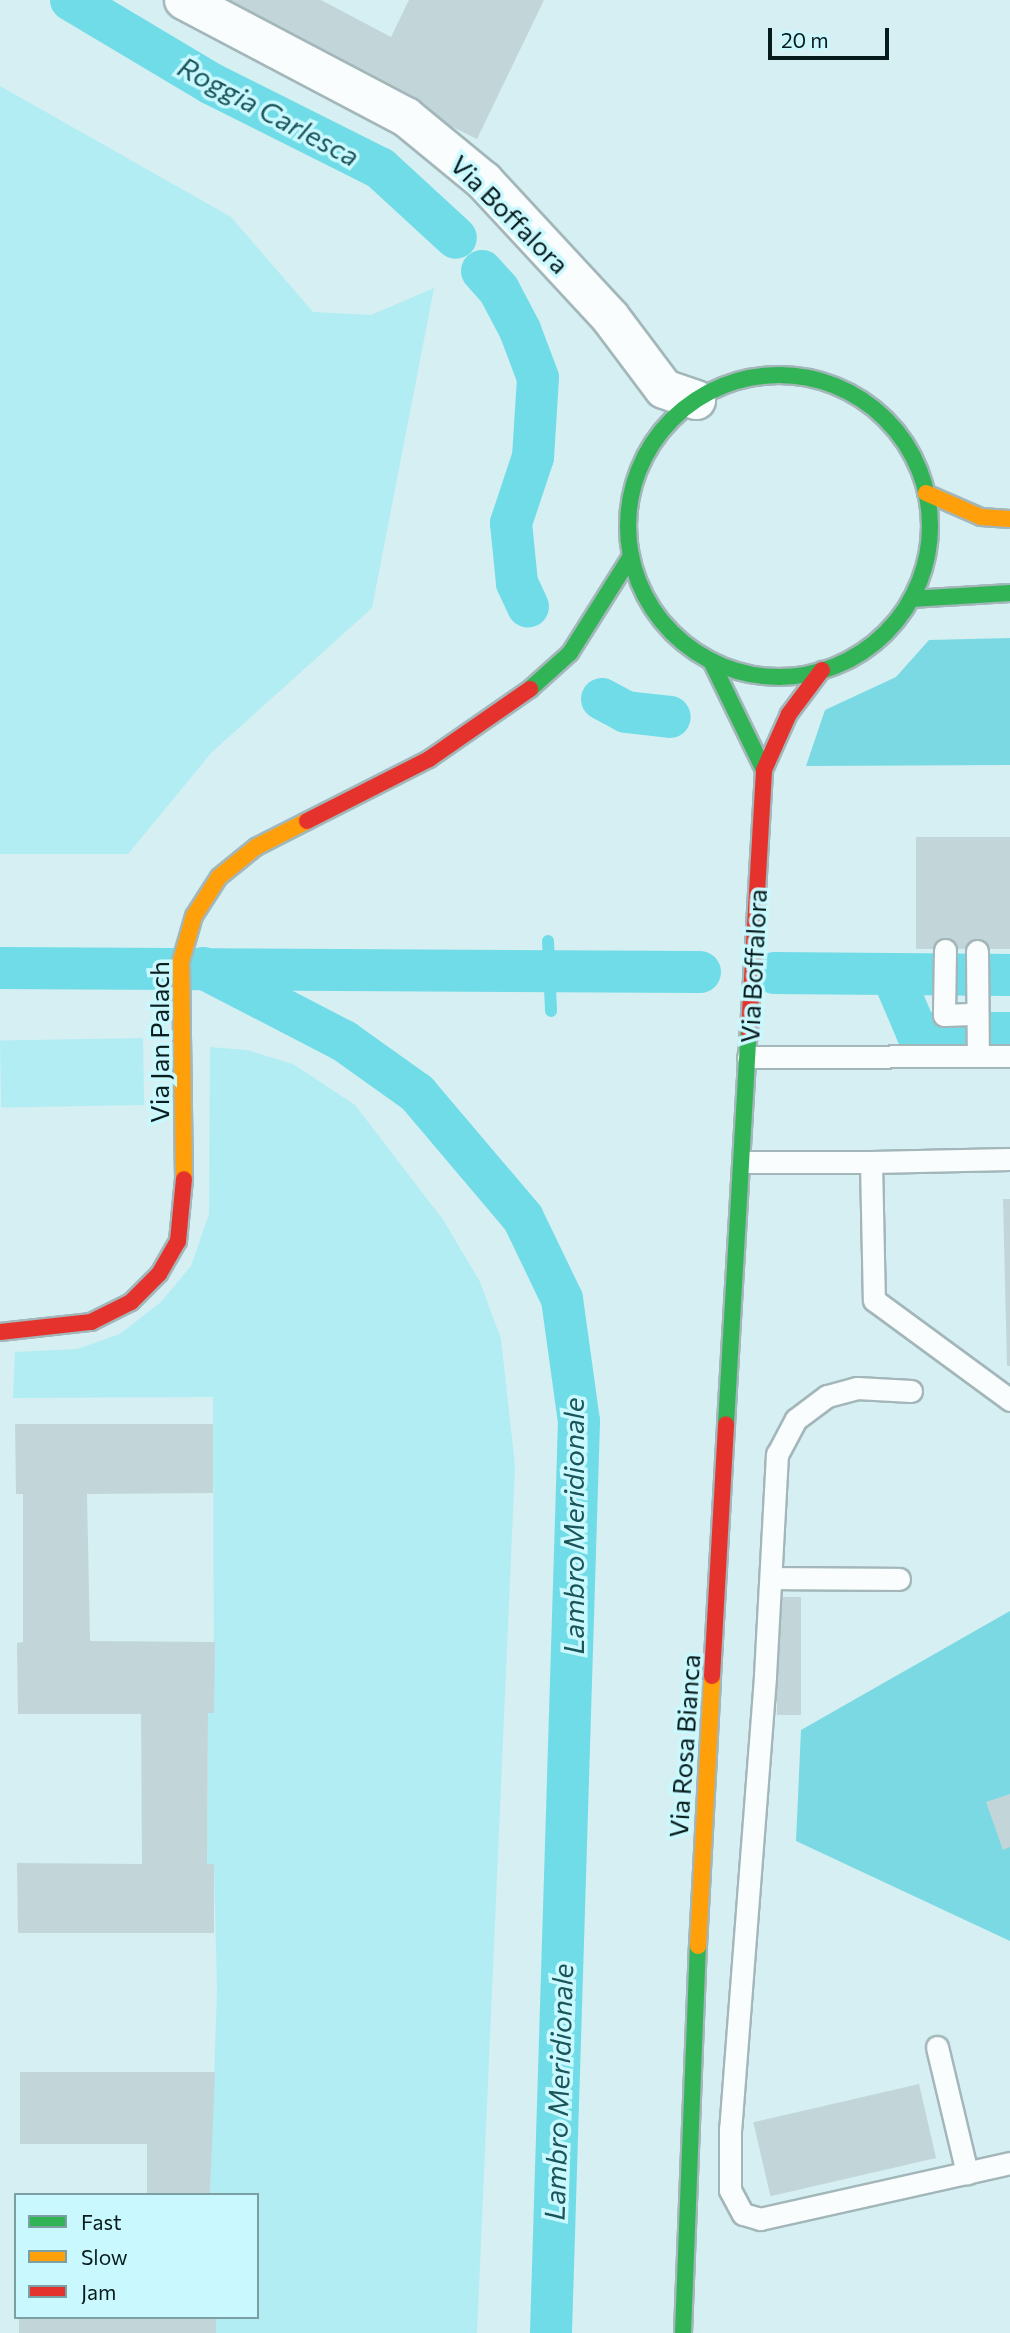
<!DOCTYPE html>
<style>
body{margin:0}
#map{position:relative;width:1010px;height:2333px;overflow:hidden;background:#d5eff2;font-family:Commissioner,sans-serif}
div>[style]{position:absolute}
.green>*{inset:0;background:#b2edf3;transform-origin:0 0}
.forest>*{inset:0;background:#7bd9e3}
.water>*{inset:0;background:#70dce7}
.stream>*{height:12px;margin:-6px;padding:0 6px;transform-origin:6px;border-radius:6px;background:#70dce7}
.canal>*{height:42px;margin:-21px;padding:0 21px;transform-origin:21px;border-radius:21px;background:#70dce7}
.building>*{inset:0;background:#c2d6d9;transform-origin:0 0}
.roads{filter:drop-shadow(2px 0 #a3b7ba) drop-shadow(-2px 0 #a3b7ba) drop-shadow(0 2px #a3b7ba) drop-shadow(0 -2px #a3b7ba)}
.lane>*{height:21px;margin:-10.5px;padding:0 10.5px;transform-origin:10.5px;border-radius:10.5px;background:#f9fdfd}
.street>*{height:38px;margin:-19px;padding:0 19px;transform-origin:19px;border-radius:19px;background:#f9fdfd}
.fast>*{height:16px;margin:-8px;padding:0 8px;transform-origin:8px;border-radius:8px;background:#30b455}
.fast>.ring{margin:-8px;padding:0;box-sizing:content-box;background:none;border:16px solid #30b455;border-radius:50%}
.slow>*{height:16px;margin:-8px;padding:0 8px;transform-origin:8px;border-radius:8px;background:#ff9f0a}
.jam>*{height:16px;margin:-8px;padding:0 8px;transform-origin:8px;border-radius:8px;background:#e5322d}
span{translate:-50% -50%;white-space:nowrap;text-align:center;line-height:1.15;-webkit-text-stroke:7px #c9f9fe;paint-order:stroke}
.street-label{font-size:26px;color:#071a1c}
.water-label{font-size:28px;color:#1a555b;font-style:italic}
.legend{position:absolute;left:14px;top:2193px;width:245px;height:126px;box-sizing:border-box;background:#c9f9fe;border:2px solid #7ba0a4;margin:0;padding:9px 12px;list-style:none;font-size:21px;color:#071a1c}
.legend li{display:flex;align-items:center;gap:14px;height:35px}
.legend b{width:35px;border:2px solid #7ba0a4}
.scale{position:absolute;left:768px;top:28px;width:121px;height:32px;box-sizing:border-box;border:4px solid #071a1c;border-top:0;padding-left:9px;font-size:21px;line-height:24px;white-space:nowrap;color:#071a1c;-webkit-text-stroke:5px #c9f9fe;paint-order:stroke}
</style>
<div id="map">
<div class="green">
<div style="clip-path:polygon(0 86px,231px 217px,313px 312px,371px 315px,434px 288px,372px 608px,212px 752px,128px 854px,0 854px)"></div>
<div style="left:143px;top:1038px;width:67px;height:143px;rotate:89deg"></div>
<div style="clip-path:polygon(210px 1047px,247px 1050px,293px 1064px,355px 1105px,444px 1221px,480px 1282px,501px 1339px,515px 1466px,477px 2333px,216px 2333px,216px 2317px,257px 2317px,257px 2195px,210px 2195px,217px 1991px,214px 1865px,207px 1864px,208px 1713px,214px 1713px,213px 1397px,13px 1398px,15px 1352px,77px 1349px,120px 1334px,161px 1302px,191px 1266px,209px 1214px)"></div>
</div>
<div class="forest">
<div style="clip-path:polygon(1010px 638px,1010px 765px,806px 766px,825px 710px,896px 677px,929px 640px)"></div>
<div style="clip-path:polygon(1010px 1611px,1010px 1941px,796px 1841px,801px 1730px)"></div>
</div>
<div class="water">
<div style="clip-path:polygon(0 948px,120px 968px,0 987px)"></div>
</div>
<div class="stream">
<div style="left:548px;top:941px;width:70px;rotate:87.5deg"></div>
</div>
<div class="canal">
<div style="left:71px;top:0;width:164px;rotate:30.8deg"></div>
<div style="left:212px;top:84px;width:188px;rotate:26.6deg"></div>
<div style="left:380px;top:168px;width:103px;rotate:42.6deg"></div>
<div style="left:482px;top:271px;width:25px;rotate:48deg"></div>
<div style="left:499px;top:290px;width:45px;rotate:62.3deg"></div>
<div style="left:520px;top:330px;width:51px;rotate:69.4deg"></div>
<div style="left:538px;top:378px;width:79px;rotate:93.6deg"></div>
<div style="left:533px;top:457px;width:70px;rotate:108.4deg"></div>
<div style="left:511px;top:523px;width:60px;rotate:84.3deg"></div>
<div style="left:517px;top:583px;width:26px;rotate:65deg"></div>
<div style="left:602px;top:699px;width:27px;rotate:28deg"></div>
<div style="left:626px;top:712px;width:44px;rotate:6.5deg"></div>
<div style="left:0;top:968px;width:700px;rotate:0.33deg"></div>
<div style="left:203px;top:968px;width:159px;rotate:27.4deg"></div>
<div style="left:344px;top:1041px;width:90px;rotate:35.5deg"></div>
<div style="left:417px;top:1093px;width:164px;rotate:49.7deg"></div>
<div style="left:523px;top:1218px;width:90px;rotate:64.3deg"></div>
<div style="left:562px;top:1299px;width:123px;rotate:82.1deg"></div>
<div style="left:579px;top:1421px;width:912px;rotate:91.76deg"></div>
<div style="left:774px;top:973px;width:236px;rotate:0.5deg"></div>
<div style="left:892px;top:974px;width:64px;rotate:67deg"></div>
<div style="left:917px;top:1033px;width:93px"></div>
</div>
<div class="building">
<div style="clip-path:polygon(195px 0,321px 0,391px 37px,409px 0,544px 0,477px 139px)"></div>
<div style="left:916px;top:837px;width:94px;height:112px"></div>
<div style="clip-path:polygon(1003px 1199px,1010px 1199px,1010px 1366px,1007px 1366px)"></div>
<div style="clip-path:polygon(15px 1424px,213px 1424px,213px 1493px,87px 1494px,90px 1641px,215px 1642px,214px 1713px,208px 1713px,207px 1864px,214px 1864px,214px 1933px,18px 1933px,17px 1863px,142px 1864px,141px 1714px,18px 1714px,17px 1643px,23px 1642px,23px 1494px,16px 1494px)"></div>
<div style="left:777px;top:1597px;width:24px;height:118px"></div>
<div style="clip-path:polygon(1010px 1794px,1010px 1847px,1003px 1850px,986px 1802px)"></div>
<div style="clip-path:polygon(20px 2072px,215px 2072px,210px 2195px,147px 2195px,147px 2144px,20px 2144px)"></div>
<div style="left:919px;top:2084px;width:76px;height:170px;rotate:77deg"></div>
<div style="left:19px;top:2317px;width:197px;height:16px"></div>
</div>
<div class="roads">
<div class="lane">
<div style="left:945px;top:950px;width:65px;rotate:90.9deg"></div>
<div style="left:944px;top:1015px;width:33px;rotate:-2deg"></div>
<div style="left:977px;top:951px;width:105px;rotate:89.5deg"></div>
<div style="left:748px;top:1057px;width:262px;rotate:-0.2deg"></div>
<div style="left:744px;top:1162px;width:127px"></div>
<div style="left:871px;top:1162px;width:138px;rotate:88.8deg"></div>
<div style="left:874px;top:1300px;width:169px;rotate:36.3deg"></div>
<div style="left:871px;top:1162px;width:139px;rotate:-1.2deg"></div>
<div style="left:911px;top:1391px;width:54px;rotate:-176.8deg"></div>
<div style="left:857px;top:1388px;width:31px;rotate:165deg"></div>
<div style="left:827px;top:1396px;width:39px;rotate:143deg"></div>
<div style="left:796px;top:1419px;width:40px;rotate:118deg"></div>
<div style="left:777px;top:1454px;width:223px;rotate:93.1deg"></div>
<div style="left:765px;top:1677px;width:452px;rotate:94.4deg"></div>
<div style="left:730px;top:2128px;width:62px;rotate:90deg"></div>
<div style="left:730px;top:2190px;width:27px;rotate:62deg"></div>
<div style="left:743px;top:2214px;width:18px;rotate:16deg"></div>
<div style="left:760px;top:2219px;width:256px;rotate:-12.6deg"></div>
<div style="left:771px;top:1578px;width:128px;rotate:0.4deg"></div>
<div style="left:937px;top:2047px;width:130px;rotate:76.6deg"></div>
</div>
<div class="street">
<div style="left:184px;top:0;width:251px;rotate:27.8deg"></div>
<div style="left:406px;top:117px;width:101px;rotate:39.4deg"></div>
<div style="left:484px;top:181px;width:185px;rotate:47.2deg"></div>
<div style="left:610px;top:317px;width:90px;rotate:53.1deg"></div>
<div style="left:664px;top:389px;width:34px;rotate:19deg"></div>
</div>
<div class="fast">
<div class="ring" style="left:628px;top:375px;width:286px;height:286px"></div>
<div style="left:911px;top:599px;width:99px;rotate:-3.5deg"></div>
<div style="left:711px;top:661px;width:121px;rotate:64.1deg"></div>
<div style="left:530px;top:689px;width:54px;rotate:-42deg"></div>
<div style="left:570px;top:653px;width:115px;rotate:-57.8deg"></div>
<div style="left:726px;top:1424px;width:394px;rotate:-86.7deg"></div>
<div style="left:683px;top:2333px;width:387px;rotate:-87.8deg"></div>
</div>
<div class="slow">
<div style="left:926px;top:493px;width:60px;rotate:23.6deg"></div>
<div style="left:981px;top:517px;width:29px;rotate:4deg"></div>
<div style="left:184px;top:1179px;width:218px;rotate:-90.8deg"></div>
<div style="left:181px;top:961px;width:47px;rotate:-73.9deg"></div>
<div style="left:194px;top:916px;width:46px;rotate:-57.3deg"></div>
<div style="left:219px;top:877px;width:48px;rotate:-39deg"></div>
<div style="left:256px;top:847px;width:57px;rotate:-27deg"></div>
<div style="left:698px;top:1946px;width:270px;rotate:-87deg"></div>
</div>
<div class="jam">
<div style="left:307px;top:821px;width:137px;rotate:-26.9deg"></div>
<div style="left:429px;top:759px;width:123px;rotate:-34.7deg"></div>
<div style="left:749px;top:1031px;width:261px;rotate:-86.7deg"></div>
<div style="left:764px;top:770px;width:61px;rotate:-65.9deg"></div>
<div style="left:789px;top:714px;width:55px;rotate:-53.1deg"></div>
<div style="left:0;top:1332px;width:92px;rotate:-6.3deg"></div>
<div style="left:91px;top:1322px;width:45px;rotate:-26.6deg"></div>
<div style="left:131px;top:1302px;width:40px;rotate:-45deg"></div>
<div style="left:159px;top:1274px;width:38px;rotate:-60deg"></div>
<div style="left:178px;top:1241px;width:62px;rotate:-84.5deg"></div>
<div style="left:712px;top:1676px;width:252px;rotate:-86.8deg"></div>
</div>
</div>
<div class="street-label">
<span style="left:510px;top:214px;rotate:45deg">Via Boffalora</span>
<span style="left:753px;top:966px;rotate:-87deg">Via Boffalora</span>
<span style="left:159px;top:1042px;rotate:-90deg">Via Jan Palach</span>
<span style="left:684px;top:1746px;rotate:-86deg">Via Rosa Bianca</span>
</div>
<div class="water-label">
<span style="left:269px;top:111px;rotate:28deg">Roggia Carlesca</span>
<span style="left:573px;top:1526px;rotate:-90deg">Lambro Meridionale</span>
<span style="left:558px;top:2092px;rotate:-88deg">Lambro Meridionale</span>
</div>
<ul class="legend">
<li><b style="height:9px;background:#30b455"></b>Fast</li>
<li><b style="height:9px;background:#ff9f0a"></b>Slow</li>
<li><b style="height:9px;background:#e5322d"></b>Jam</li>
</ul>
<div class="scale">20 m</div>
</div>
